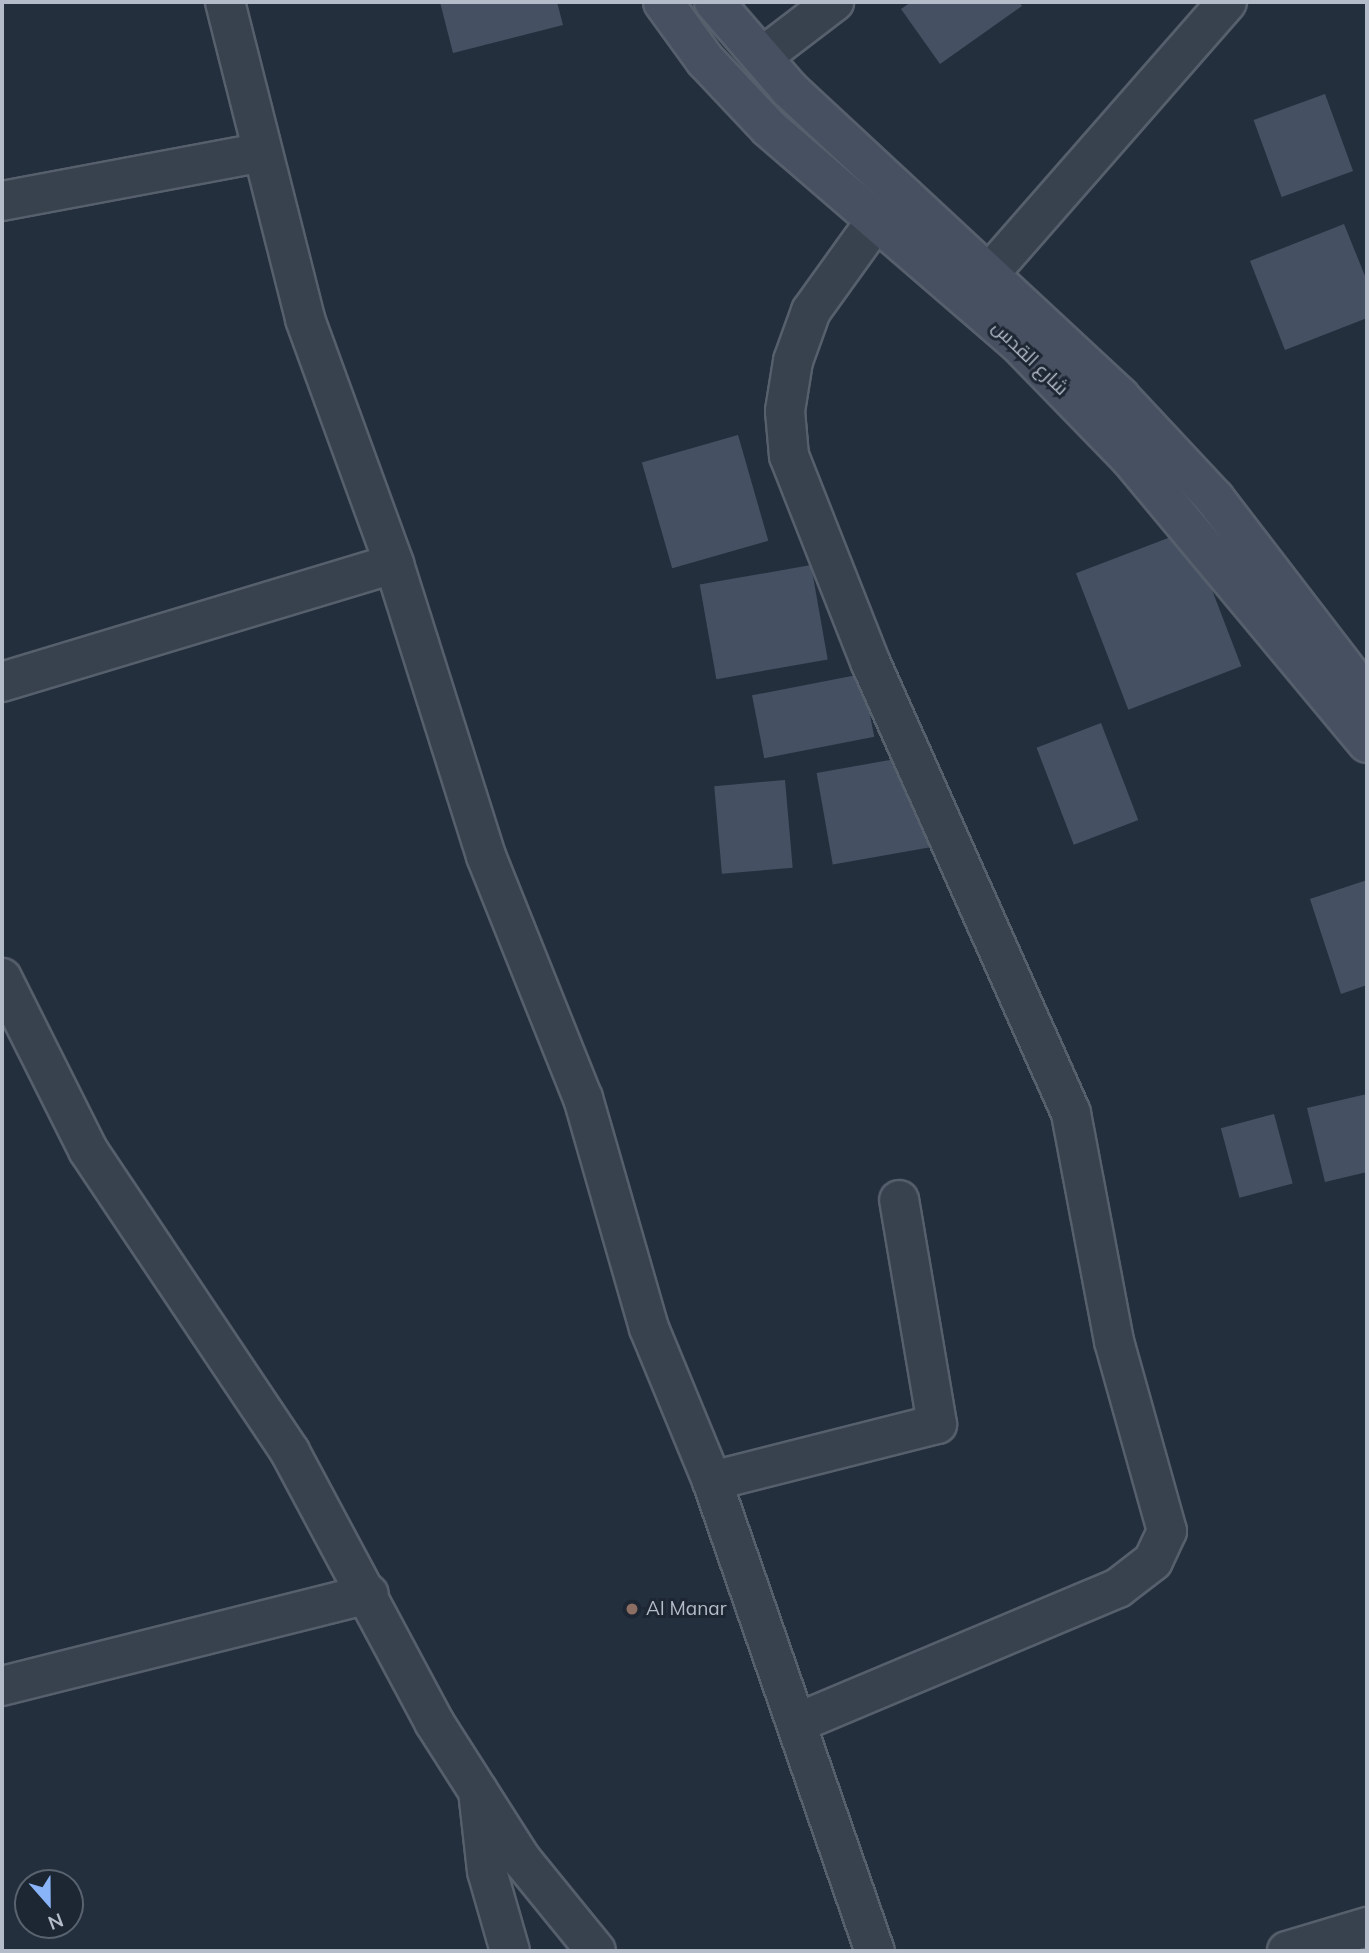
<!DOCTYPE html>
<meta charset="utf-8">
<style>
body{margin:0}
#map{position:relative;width:1369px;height:1953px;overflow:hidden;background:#242f3e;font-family:Mulish,Cairo,sans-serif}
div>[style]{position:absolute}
.building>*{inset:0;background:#455162;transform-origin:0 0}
.roads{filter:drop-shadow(2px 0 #565f6c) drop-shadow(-2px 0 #565f6c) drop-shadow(0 2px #565f6c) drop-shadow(0 -2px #565f6c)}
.minor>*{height:38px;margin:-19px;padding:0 19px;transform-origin:19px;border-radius:19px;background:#38414e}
.tertiary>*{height:38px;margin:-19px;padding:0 19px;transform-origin:19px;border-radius:19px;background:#38414e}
.secondary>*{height:38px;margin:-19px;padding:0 19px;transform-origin:19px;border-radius:19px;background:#465061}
.dots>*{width:19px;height:19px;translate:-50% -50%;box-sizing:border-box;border:4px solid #1d2633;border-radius:50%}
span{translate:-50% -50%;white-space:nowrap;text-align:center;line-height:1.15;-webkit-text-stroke:6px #1d2633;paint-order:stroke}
.street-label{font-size:19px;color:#b4bcc9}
.poi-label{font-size:19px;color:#b4bcc9}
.left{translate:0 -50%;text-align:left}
.frame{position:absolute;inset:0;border:4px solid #b4bcc9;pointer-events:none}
.north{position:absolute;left:14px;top:1869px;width:70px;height:70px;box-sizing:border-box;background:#1d2633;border:2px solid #59626f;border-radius:50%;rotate:159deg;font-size:19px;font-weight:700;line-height:28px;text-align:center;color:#b4bcc9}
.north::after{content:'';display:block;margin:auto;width:24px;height:32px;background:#8ab4f8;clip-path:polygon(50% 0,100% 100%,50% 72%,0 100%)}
</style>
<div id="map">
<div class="building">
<div style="clip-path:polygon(440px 2px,557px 2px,563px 25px,453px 53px)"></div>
<div style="clip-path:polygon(911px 2px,1019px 2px,1022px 6px,940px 64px,901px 9px)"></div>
<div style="left:1325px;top:94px;width:82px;height:76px;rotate:70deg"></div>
<div style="clip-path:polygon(1344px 224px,1367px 281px,1367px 318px,1285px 350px,1250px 261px)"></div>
<div style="left:738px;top:435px;width:110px;height:100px;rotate:74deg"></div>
<div style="left:1189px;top:530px;width:146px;height:121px;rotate:69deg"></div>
<div style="left:811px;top:565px;width:96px;height:113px;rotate:80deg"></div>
<div style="left:862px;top:674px;width:64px;height:112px;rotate:79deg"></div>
<div style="left:1101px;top:723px;width:104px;height:69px;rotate:69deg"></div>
<div style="left:924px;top:754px;width:93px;height:109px;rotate:80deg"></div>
<div style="left:785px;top:780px;width:88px;height:71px;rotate:85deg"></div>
<div style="clip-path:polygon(1367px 880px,1367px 985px,1341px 994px,1310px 899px)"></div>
<div style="clip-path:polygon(1367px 1094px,1367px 1172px,1325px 1182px,1307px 1108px)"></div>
<div style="left:1274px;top:1114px;width:72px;height:55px;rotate:75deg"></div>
</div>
<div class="roads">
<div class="minor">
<div style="left:762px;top:57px;width:91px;rotate:-37.4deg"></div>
<div style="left:2px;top:201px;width:260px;rotate:-10.6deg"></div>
<div style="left:989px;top:274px;width:361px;rotate:-48.8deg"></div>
<div style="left:2px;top:682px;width:409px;rotate:-16.8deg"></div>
<div style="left:712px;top:1481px;width:232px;rotate:-14.2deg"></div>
<div style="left:937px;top:1424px;width:227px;rotate:-99.6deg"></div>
<div style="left:2px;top:1686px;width:378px;rotate:-14.1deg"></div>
<div style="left:797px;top:1723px;width:348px;rotate:-22.8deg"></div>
<div style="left:1118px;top:1588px;width:44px;rotate:-37.6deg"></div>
<div style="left:1153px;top:1561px;width:33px;rotate:-65deg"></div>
<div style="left:1167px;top:1531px;width:197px;rotate:-105.6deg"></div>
<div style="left:1114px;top:1341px;width:232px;rotate:-100.7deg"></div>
<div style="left:1071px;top:1113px;width:492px;rotate:-114deg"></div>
<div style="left:871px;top:664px;width:224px;rotate:-111.5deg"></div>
<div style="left:789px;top:456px;width:45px;rotate:-95.1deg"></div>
<div style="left:785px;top:411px;width:51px;rotate:-80.9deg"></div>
<div style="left:793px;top:361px;width:53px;rotate:-70.2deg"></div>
<div style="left:811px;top:311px;width:113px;rotate:-54.3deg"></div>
<div style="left:478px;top:1791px;width:81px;rotate:83.6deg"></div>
<div style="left:487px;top:1871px;width:83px;rotate:74deg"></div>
<div style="left:1287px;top:1951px;width:84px;rotate:-16.7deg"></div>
</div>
<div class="tertiary">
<div style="left:225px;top:2px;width:327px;rotate:75.8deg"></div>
<div style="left:305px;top:319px;width:261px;rotate:70deg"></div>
<div style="left:394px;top:564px;width:306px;rotate:72.5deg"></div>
<div style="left:486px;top:856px;width:261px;rotate:68.2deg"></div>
<div style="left:583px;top:1098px;width:239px;rotate:74deg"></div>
<div style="left:649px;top:1328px;width:165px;rotate:67.6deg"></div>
<div style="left:712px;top:1481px;width:497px;rotate:70.9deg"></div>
<div style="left:2px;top:978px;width:192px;rotate:63.4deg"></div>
<div style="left:88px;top:1150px;width:363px;rotate:56.2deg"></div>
<div style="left:290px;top:1452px;width:306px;rotate:61.9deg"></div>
<div style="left:434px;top:1722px;width:164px;rotate:57.5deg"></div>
<div style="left:522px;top:1860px;width:117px;rotate:50.9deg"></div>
</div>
<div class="secondary">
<div style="left:663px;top:2px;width:72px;rotate:54.1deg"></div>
<div style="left:705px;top:60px;width:93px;rotate:46.7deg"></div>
<div style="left:769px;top:128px;width:332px;rotate:40.8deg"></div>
<div style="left:1020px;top:345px;width:156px;rotate:45.8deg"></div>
<div style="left:1129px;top:457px;width:372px;rotate:50.2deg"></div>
<div style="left:714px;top:2px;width:115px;rotate:49.2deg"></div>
<div style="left:789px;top:89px;width:452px;rotate:42.9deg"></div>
<div style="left:1120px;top:397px;width:139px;rotate:47deg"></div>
<div style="left:1215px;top:499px;width:250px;rotate:52.5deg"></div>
</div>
</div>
<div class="dots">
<div style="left:632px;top:1609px;background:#8d6e63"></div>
</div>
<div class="street-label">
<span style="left:1030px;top:358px;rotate:44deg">شارع القدس</span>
</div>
<div class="poi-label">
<span class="left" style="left:646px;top:1609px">Al Manar</span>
</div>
<div class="frame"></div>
<div class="north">N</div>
</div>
